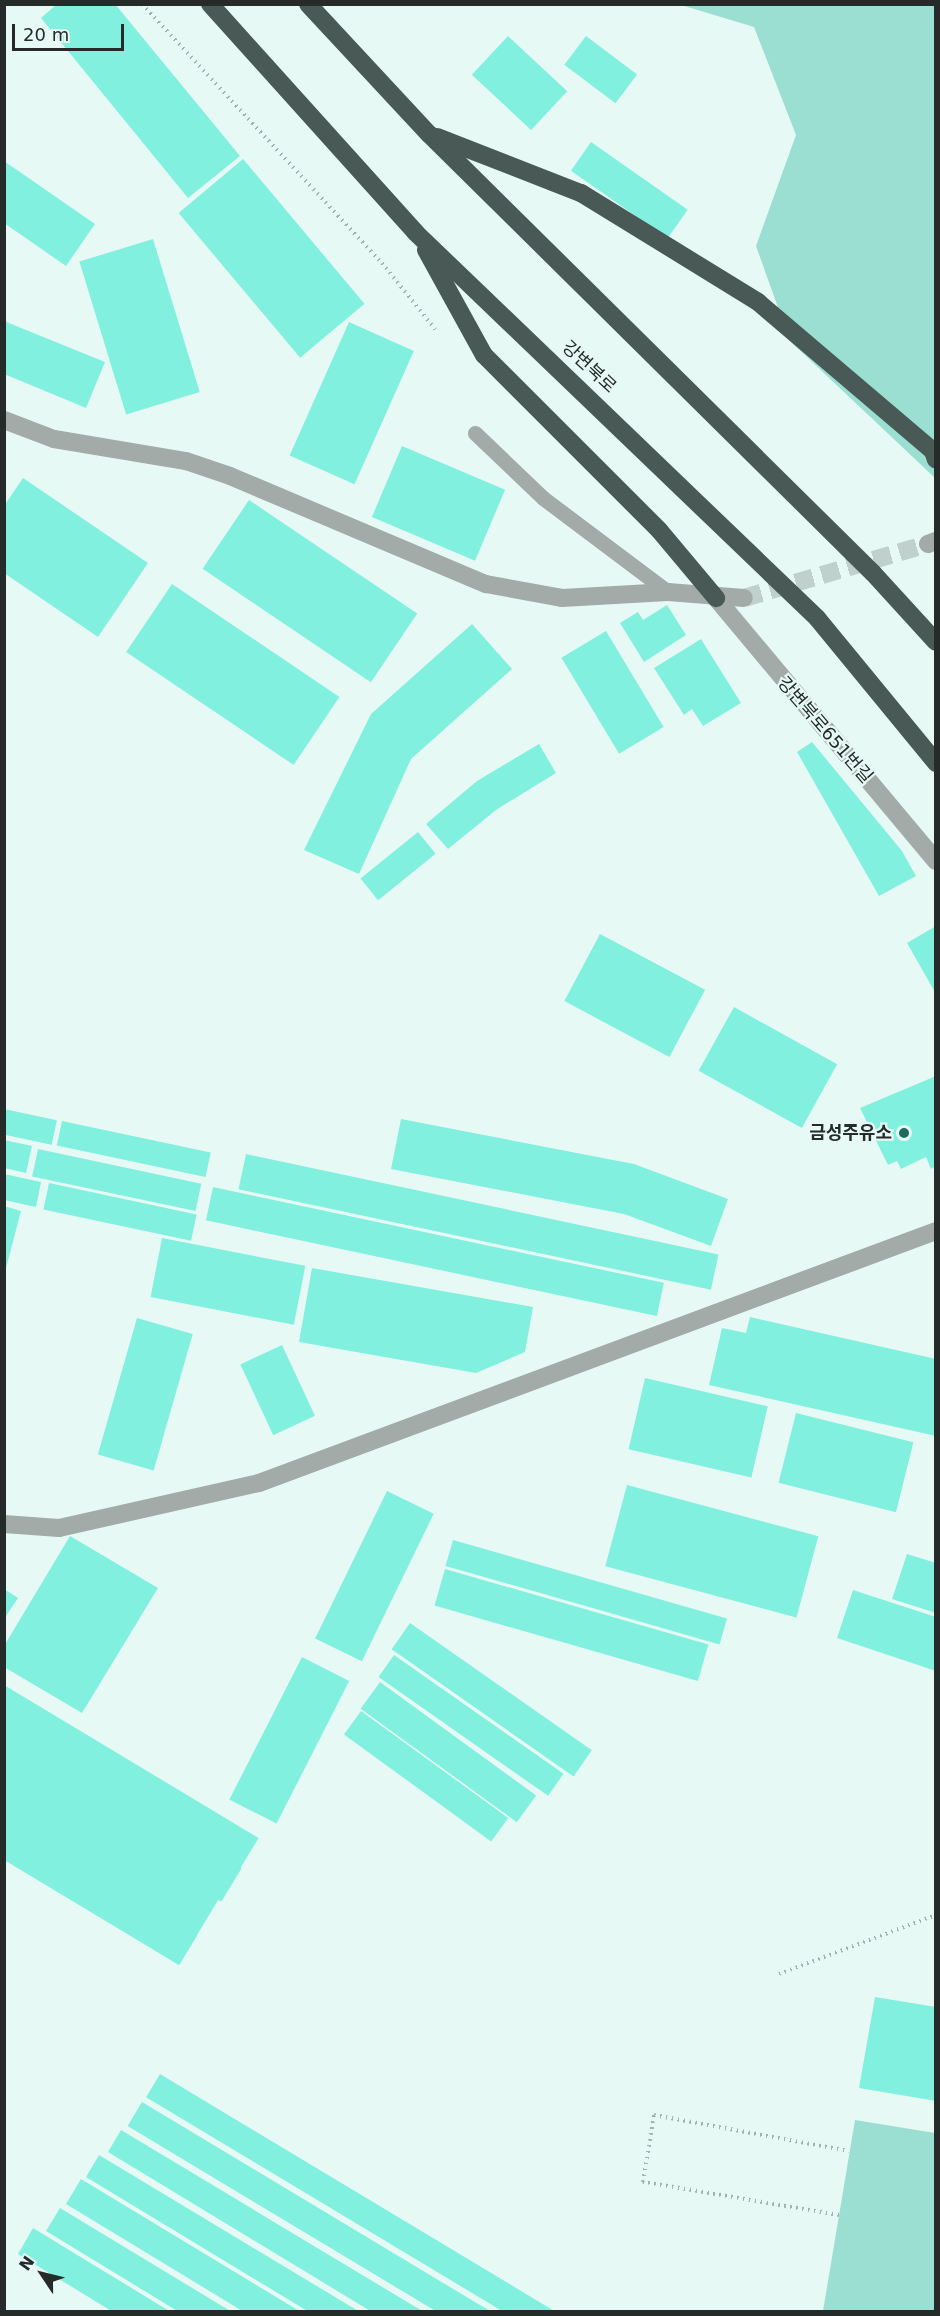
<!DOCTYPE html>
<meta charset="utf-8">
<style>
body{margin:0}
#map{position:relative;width:940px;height:2316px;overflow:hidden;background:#e7f9f5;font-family:"DejaVu Sans","Noto Sans KR",sans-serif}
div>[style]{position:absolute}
.green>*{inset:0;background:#9bdfd3}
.building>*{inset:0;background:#82f0df;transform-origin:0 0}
.street-tunnel>*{height:18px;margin-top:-9px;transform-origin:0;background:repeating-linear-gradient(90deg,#c0d0cc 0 18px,transparent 0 27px)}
.path>*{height:4px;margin-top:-2px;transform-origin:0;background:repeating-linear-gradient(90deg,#a4b2af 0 1.5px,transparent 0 6px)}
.lane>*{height:15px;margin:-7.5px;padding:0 7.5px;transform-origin:7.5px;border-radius:7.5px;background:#a3aba9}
.street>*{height:18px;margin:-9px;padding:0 9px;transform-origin:9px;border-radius:9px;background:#a3aba9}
.highway>*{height:18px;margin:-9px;padding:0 9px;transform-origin:9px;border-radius:9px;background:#495956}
.dots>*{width:16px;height:16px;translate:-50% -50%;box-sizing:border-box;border:3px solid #e7f9f5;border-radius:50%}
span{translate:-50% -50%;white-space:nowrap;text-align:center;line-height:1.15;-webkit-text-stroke:4.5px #e7f9f5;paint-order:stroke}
.street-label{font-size:18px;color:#242b29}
.poi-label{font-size:18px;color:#242b29;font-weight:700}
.right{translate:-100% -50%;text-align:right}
.frame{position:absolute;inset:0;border:6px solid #242b29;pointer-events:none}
.north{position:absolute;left:12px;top:2244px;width:60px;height:60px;-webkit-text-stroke:4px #e7f9f5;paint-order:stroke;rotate:305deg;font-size:16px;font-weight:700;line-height:24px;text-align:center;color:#242b29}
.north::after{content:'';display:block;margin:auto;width:21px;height:27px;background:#242b29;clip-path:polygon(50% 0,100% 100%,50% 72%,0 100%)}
.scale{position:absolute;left:12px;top:24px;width:112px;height:27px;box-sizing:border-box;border:3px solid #242b29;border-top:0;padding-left:8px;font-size:18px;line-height:21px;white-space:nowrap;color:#242b29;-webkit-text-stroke:4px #e7f9f5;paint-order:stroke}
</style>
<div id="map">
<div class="green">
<div style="clip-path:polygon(681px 5px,935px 5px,935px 478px,790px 341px,756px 246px,796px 135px,754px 27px)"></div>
<div style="clip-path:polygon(855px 2120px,935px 2133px,935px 2311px,823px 2311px)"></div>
</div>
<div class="building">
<div style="clip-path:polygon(57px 4px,115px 4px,240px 156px,188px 198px,41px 18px)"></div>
<div style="left:508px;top:36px;width:81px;height:53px;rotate:43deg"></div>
<div style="left:586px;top:36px;width:64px;height:36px;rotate:37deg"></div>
<div style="left:591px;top:142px;width:118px;height:35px;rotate:35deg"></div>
<div style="left:243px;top:159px;width:189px;height:84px;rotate:50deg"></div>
<div style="clip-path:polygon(4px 161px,95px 224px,66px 266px,4px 223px)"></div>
<div style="left:153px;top:239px;width:160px;height:77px;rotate:73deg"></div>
<div style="clip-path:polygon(4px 321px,105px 362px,86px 408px,4px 374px)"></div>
<div style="left:349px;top:322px;width:71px;height:146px;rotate:24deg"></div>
<div style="left:402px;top:446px;width:112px;height:77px;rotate:23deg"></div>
<div style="clip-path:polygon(23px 478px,148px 563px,98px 637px,4px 573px,4px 506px)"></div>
<div style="left:249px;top:500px;width:203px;height:83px;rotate:34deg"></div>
<div style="left:172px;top:584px;width:202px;height:82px;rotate:34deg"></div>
<div style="clip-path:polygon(667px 605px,686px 635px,644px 662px,620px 623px,638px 612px,643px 620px)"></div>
<div style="clip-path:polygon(472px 624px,512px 669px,411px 759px,359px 874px,304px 850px,371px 714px)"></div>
<div style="left:606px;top:631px;width:112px;height:52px;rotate:59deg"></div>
<div style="clip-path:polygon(701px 639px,741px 703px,703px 726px,692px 709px,684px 715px,654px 668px)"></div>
<div style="clip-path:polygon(812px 742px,902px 851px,916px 876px,879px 896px,797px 752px)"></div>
<div style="clip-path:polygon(539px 744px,556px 773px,496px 810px,448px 849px,426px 824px,477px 781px)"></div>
<div style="left:418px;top:832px;width:28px;height:74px;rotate:51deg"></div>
<div style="clip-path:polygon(936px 926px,936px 994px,907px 943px)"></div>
<div style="left:600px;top:934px;width:119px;height:76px;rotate:28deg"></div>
<div style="left:734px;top:1007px;width:118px;height:73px;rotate:29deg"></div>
<div style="clip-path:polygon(936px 1076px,936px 1166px,931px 1169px,926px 1157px,901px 1169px,897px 1161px,888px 1165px,860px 1108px)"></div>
<div style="left:4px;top:1109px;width:54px;height:25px;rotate:12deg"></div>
<div style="clip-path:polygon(401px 1119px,634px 1164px,728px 1199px,711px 1246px,624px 1214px,391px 1169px)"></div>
<div style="left:62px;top:1121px;width:152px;height:25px;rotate:12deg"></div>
<div style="clip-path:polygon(4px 1140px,32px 1146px,26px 1173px,4px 1168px)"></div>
<div style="left:38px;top:1149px;width:167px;height:28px;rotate:12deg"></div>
<div style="left:246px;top:1154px;width:483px;height:36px;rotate:12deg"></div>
<div style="clip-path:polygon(4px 1174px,41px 1182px,36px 1207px,4px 1200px)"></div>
<div style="left:49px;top:1183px;width:151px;height:27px;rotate:12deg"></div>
<div style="left:213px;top:1187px;width:461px;height:34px;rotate:12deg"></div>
<div style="clip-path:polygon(4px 1206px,21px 1211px,5px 1272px,4px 1272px)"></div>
<div style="left:162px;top:1238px;width:146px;height:60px;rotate:11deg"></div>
<div style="clip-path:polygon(312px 1268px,533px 1307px,525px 1352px,476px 1373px,299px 1342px)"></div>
<div style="clip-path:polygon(750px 1317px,936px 1359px,936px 1436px,709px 1385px,722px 1328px,746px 1333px)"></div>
<div style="left:137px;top:1318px;width:58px;height:142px;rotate:16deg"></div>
<div style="left:282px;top:1345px;width:78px;height:46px;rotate:65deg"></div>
<div style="left:645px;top:1378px;width:126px;height:73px;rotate:13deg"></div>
<div style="left:796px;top:1413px;width:121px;height:72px;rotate:14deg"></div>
<div style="left:627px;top:1485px;width:198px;height:84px;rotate:15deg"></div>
<div style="left:387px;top:1491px;width:52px;height:164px;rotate:26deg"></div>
<div style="clip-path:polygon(70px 1536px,158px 1588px,82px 1713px,4px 1667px,4px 1646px)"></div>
<div style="left:453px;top:1540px;width:285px;height:27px;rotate:16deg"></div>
<div style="clip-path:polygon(907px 1554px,936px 1563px,936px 1613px,892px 1599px)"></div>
<div style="left:445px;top:1569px;width:274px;height:38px;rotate:16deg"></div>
<div style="clip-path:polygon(4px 1589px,18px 1598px,4px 1619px)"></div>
<div style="clip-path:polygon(853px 1590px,936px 1617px,936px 1671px,837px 1638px)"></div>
<div style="left:410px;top:1623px;width:222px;height:32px;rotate:35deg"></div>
<div style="left:394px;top:1655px;width:207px;height:27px;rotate:35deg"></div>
<div style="left:302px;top:1657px;width:53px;height:160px;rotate:27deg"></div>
<div style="left:380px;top:1682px;width:193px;height:33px;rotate:36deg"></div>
<div style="left:4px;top:1685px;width:297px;height:36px;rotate:31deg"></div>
<div style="left:361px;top:1711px;width:182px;height:29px;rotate:36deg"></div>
<div style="left:5px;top:1726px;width:276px;height:39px;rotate:31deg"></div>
<div style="left:4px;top:1769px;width:251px;height:45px;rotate:31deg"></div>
<div style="left:4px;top:1818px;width:226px;height:36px;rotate:31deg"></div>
<div style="clip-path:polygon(875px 1997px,936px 2007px,936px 2101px,859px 2088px)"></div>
<div style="left:160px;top:2074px;width:461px;height:27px;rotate:31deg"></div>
<div style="left:142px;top:2102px;width:406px;height:28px;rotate:31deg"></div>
<div style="clip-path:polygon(121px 2130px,424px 2312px,372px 2312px,108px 2152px)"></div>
<div style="clip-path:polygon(99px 2155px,360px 2312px,309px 2312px,86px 2177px)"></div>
<div style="clip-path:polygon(81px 2179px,301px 2312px,244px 2312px,66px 2204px)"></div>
<div style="clip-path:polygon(60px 2208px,232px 2312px,179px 2312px,46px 2231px)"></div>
<div style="clip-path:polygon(33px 2228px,171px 2312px,113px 2312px,18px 2254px)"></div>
</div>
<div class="street-tunnel">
<div style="left:744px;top:598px;width:192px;rotate:-16.4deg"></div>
</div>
<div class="path">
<div style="left:142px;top:4px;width:353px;rotate:47.2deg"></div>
<div style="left:382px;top:263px;width:85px;rotate:51.2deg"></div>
<div style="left:779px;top:1974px;width:168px;rotate:-20.6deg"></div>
<div style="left:839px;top:2215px;width:199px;rotate:-170.4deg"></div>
<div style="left:643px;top:2182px;width:68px;rotate:-80.7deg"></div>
<div style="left:654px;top:2115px;width:198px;rotate:10.5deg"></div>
</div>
<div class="lane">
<div style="left:475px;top:433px;width:94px;rotate:43.7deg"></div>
<div style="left:543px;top:498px;width:156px;rotate:36.9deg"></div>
</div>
<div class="street">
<div style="left:4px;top:420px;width:53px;rotate:20.8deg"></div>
<div style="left:54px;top:439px;width:134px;rotate:9.5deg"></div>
<div style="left:186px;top:461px;width:46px;rotate:18.8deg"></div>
<div style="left:230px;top:476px;width:278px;rotate:22.9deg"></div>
<div style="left:486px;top:584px;width:77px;rotate:10.4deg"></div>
<div style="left:562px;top:598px;width:106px;rotate:-3.2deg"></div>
<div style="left:668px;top:592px;width:76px;rotate:4.5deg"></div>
<div style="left:928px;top:544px;width:9px;rotate:-21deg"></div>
<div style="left:716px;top:598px;width:343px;rotate:50.1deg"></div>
<div style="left:4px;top:1524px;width:55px;rotate:4.2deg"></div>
<div style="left:59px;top:1528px;width:205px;rotate:-12.7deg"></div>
<div style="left:259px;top:1483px;width:722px;rotate:-20.42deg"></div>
</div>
<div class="highway">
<div style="left:210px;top:4px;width:308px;rotate:48deg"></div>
<div style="left:416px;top:233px;width:556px;rotate:43.83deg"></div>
<div style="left:817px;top:618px;width:188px;rotate:50.6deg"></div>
<div style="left:308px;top:4px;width:178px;rotate:47.1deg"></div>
<div style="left:429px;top:134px;width:624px;rotate:44.68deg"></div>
<div style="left:873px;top:573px;width:93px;rotate:47.6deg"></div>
<div style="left:437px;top:137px;width:155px;rotate:21.3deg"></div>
<div style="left:581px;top:193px;width:208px;rotate:31.6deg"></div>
<div style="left:758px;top:302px;width:230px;rotate:40.4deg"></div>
<div style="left:933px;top:451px;width:9px;rotate:72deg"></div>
<div style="left:426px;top:250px;width:120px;rotate:61.1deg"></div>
<div style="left:484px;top:355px;width:247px;rotate:45deg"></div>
<div style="left:659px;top:530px;width:89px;rotate:50deg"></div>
</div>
<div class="dots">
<div style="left:904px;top:1133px;background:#21695f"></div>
</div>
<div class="street-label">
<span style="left:589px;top:367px;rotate:43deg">강변북로</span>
<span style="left:825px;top:730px;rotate:49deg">강변북로651번길</span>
</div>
<div class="poi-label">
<span class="right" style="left:892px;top:1133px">금성주유소</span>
</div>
<div class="frame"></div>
<div class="north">N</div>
<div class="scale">20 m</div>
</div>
